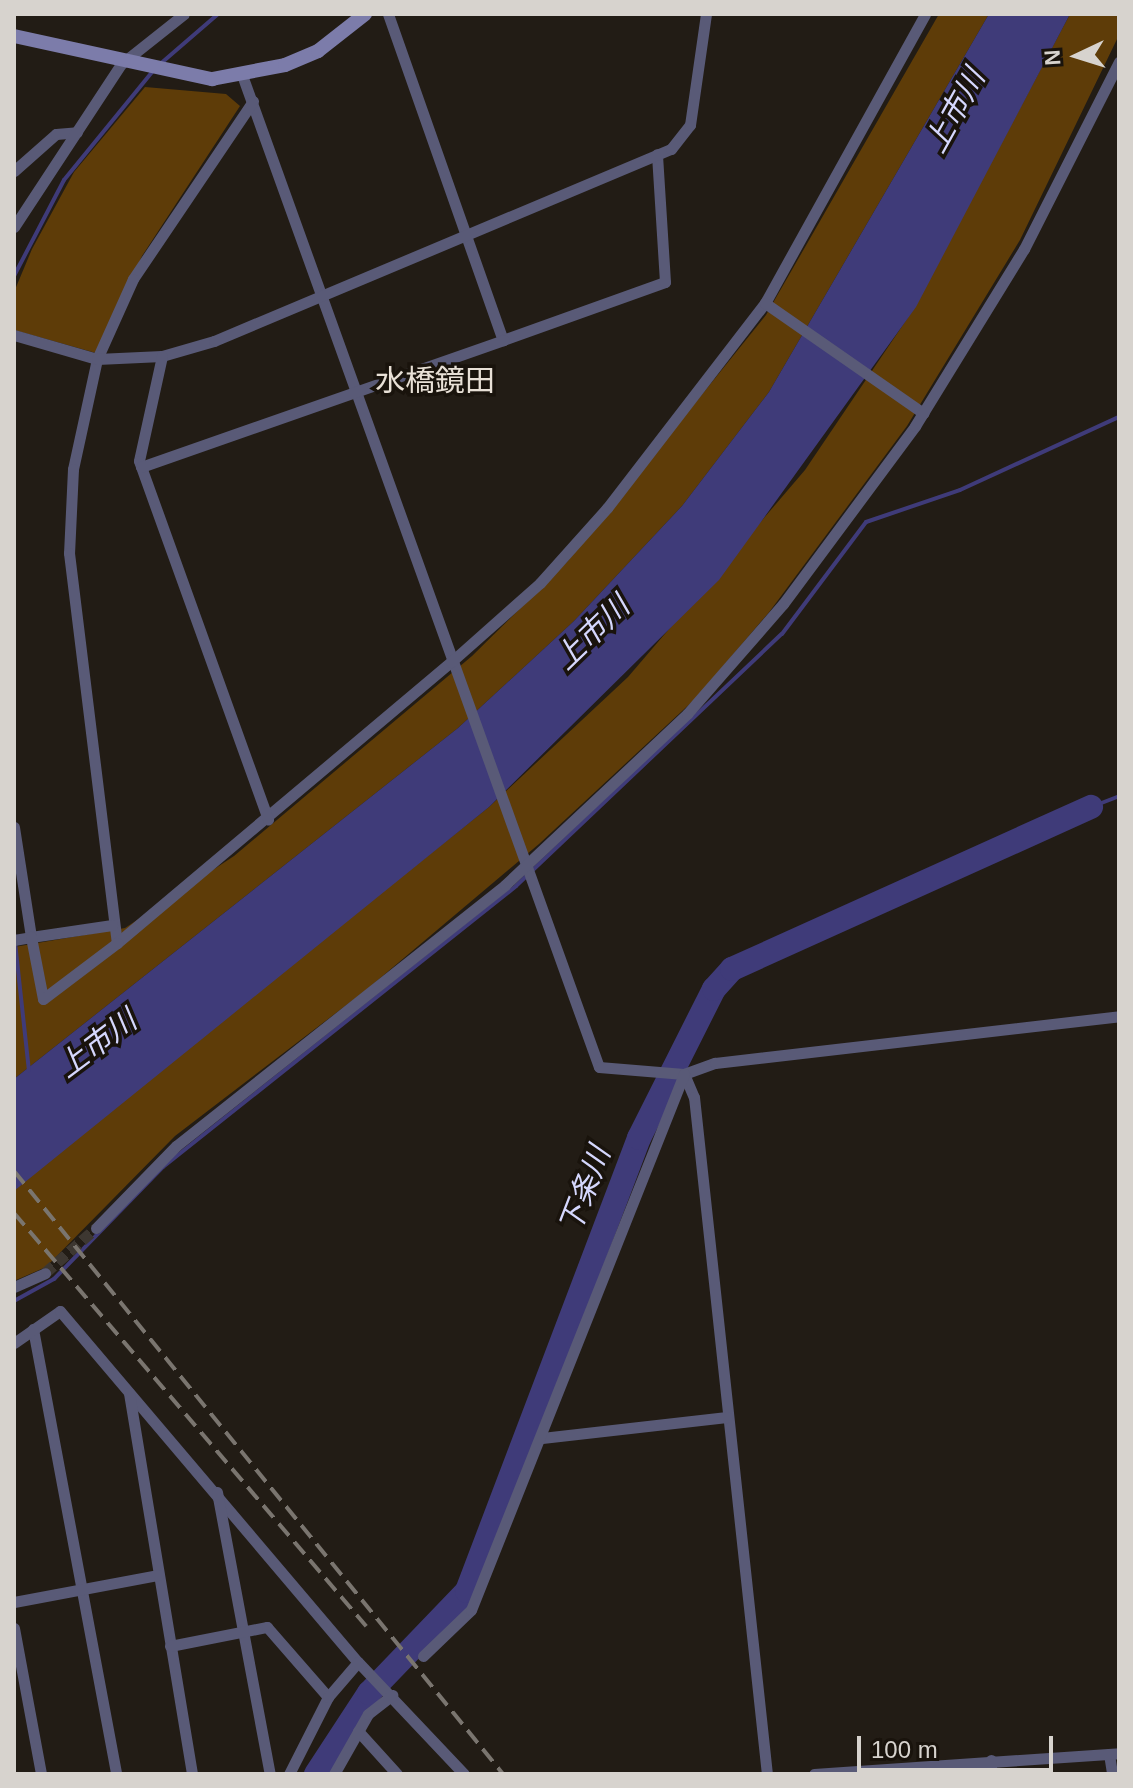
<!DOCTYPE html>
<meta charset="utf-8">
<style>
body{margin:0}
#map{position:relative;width:1133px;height:1788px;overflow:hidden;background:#221c15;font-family:Arial,"Noto Sans JP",sans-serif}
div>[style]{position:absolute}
.green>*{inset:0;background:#5e3c08}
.water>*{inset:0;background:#3f3b79}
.stream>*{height:4px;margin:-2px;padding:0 2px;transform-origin:2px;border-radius:2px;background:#3f3b79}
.river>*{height:24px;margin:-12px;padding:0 12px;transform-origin:12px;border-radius:12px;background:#3f3b79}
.street-tunnel>*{height:11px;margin-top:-5.5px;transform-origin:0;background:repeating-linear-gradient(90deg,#3d3731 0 11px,transparent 0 16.5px)}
.street>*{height:11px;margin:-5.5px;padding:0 5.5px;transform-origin:5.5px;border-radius:5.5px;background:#595a77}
.secondary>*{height:14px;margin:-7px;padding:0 7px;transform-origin:7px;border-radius:7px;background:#7c7caa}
.rail>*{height:4px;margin-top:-2px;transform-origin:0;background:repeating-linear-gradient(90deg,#7a756f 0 16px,transparent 0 24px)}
span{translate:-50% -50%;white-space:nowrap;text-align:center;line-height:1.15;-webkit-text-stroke:7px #19130c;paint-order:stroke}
.water-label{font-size:30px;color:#d5d7fd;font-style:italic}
.neighbourhood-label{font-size:30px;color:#e8e0d6}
.frame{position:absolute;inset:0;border:16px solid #d7d3ce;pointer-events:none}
.north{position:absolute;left:1037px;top:16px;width:80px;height:80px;-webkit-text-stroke:6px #19130c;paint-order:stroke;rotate:266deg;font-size:22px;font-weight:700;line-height:32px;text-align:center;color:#d7d3ce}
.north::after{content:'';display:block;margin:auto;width:28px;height:36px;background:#d7d3ce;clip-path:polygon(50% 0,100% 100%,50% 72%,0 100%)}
.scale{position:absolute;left:857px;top:1736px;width:196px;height:36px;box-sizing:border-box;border:4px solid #d7d3ce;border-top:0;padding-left:10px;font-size:24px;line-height:28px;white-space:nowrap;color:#d7d3ce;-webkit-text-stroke:6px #19130c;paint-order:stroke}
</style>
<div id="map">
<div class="green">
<div style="clip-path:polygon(939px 14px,989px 14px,769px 392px,682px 506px,574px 621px,458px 728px,14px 1079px,14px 947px,125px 928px,234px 856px,472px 656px,567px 562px,766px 315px)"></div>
<div style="clip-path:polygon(1070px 14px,1119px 14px,1119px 35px,1020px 240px,907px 426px,770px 611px,695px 699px,539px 844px,366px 990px,175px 1136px,46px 1267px,14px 1281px,14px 1191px,34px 1170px,489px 807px,628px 677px,805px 470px,913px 310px)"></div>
<div style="clip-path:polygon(145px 87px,226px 94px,240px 106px,142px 256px,96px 353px,14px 330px,14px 292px,32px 249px,74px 172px)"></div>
</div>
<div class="water">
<div style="clip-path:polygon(989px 14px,1070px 14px,916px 307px,719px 580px,489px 807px,14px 1191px,14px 1079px,458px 728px,574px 621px,682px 506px,769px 392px)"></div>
</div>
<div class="stream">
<div style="left:159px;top:65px;width:78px;rotate:-40.8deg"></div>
<div style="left:14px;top:276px;width:108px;rotate:-62.5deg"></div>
<div style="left:64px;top:180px;width:141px;rotate:-50.8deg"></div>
<div style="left:1091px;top:807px;width:30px;rotate:-21deg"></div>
<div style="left:14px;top:933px;width:138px;rotate:83.8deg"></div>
<div style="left:14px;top:1301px;width:46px;rotate:-28.8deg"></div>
<div style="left:54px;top:1279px;width:156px;rotate:-45.8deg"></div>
<div style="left:163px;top:1167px;width:451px;rotate:-38.5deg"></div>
<div style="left:516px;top:886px;width:366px;rotate:-43.5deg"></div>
<div style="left:782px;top:634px;width:140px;rotate:-53.1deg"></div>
<div style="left:866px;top:522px;width:99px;rotate:-18.8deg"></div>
<div style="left:960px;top:490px;width:175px;rotate:-24.7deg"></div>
</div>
<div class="river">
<div style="left:316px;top:1774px;width:97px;rotate:-56.8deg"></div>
<div style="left:369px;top:1693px;width:141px;rotate:-46.1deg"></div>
<div style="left:467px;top:1591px;width:485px;rotate:-69.2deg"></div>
<div style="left:639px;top:1138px;width:167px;rotate:-63.3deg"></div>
<div style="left:714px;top:989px;width:27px;rotate:-48deg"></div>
<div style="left:732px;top:969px;width:394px;rotate:-24.3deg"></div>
</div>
<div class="street-tunnel">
<div style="left:45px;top:1273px;width:68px;rotate:-41.4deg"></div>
</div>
<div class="street">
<div style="left:388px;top:14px;width:346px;rotate:70.6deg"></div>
<div style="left:503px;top:340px;width:172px;rotate:-19.7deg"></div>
<div style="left:665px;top:282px;width:128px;rotate:-93.6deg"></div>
<div style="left:242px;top:75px;width:1054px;rotate:70.21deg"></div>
<div style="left:599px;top:1067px;width:85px;rotate:4.7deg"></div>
<div style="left:684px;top:1074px;width:33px;rotate:-20deg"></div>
<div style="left:715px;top:1063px;width:407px;rotate:-6.6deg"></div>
<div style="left:253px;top:101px;width:215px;rotate:124deg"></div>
<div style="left:133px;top:279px;width:88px;rotate:114.2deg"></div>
<div style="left:97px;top:359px;width:113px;rotate:102.3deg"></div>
<div style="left:73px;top:469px;width:84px;rotate:92.7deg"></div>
<div style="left:69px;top:553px;width:393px;rotate:83deg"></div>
<div style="left:117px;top:943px;width:436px;rotate:-40.1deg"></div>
<div style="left:451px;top:662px;width:119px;rotate:-41.6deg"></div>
<div style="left:540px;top:583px;width:101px;rotate:-48.2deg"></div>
<div style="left:607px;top:508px;width:259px;rotate:-52.4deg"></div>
<div style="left:765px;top:303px;width:330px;rotate:-61deg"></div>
<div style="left:14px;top:171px;width:56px;rotate:-41.4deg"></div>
<div style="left:56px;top:134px;width:21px;rotate:-5deg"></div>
<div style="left:14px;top:227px;width:195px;rotate:-56.7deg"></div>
<div style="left:121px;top:64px;width:80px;rotate:-38.4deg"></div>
<div style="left:765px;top:303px;width:193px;rotate:34.8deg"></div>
<div style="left:14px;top:335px;width:86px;rotate:16.1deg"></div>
<div style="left:97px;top:359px;width:65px;rotate:-2.6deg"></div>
<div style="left:162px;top:356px;width:54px;rotate:-16.1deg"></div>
<div style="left:214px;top:341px;width:496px;rotate:-22.8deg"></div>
<div style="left:671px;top:149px;width:31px;rotate:-52deg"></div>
<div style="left:690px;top:125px;width:112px;rotate:-81.8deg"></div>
<div style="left:162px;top:356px;width:107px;rotate:102.4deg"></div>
<div style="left:139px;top:461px;width:381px;rotate:70.2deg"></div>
<div style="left:141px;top:467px;width:384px;rotate:-19.3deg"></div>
<div style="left:14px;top:827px;width:111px;rotate:81.2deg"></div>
<div style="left:31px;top:937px;width:82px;rotate:-8.4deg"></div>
<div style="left:14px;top:940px;width:17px;rotate:-10deg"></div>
<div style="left:31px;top:937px;width:63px;rotate:79deg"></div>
<div style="left:43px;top:999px;width:93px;rotate:-37.1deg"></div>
<div style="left:684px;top:1074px;width:25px;rotate:67deg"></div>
<div style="left:694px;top:1097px;width:681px;rotate:83.85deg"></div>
<div style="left:96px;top:1228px;width:115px;rotate:-45.7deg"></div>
<div style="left:176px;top:1146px;width:420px;rotate:-38.4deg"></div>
<div style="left:505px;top:885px;width:250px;rotate:-43.2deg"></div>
<div style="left:687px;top:714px;width:146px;rotate:-48.9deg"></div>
<div style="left:783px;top:604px;width:222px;rotate:-53.4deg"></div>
<div style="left:915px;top:426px;width:208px;rotate:-58.4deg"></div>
<div style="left:1024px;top:249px;width:210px;rotate:-63.1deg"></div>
<div style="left:14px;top:1287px;width:34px;rotate:-24deg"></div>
<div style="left:33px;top:1329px;width:453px;rotate:79.4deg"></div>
<div style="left:14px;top:1343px;width:56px;rotate:-34.8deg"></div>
<div style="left:60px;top:1311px;width:460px;rotate:49.7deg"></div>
<div style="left:358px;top:1662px;width:154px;rotate:46.6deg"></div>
<div style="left:129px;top:1393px;width:386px;rotate:80.6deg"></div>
<div style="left:542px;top:1438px;width:186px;rotate:-6.5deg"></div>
<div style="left:217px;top:1492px;width:287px;rotate:79.4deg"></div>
<div style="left:14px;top:1602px;width:147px;rotate:-10.6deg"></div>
<div style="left:14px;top:1628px;width:148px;rotate:79.5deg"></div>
<div style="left:170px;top:1646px;width:99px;rotate:-11.1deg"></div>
<div style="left:267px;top:1627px;width:93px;rotate:48.9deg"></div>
<div style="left:423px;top:1656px;width:66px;rotate:-43.8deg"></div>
<div style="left:471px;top:1610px;width:577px;rotate:-68.33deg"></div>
<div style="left:358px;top:1731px;width:58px;rotate:47.8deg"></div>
<div style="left:1109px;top:1754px;width:20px;rotate:81deg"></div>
<div style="left:991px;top:1760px;width:14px;rotate:90deg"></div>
<div style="left:289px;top:1774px;width:86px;rotate:-63.1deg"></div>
<div style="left:328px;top:1697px;width:46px;rotate:-49.4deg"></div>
<div style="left:334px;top:1774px;width:69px;rotate:-60.5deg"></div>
<div style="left:368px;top:1714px;width:31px;rotate:-38deg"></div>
<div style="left:814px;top:1774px;width:306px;rotate:-3.9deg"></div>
</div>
<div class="secondary">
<div style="left:14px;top:36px;width:203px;rotate:12.3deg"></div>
<div style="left:212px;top:79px;width:74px;rotate:-10.9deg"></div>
<div style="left:285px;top:65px;width:36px;rotate:-23deg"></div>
<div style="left:318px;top:51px;width:60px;rotate:-38.2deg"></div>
</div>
<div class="rail">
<div style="left:14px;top:1171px;width:776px;rotate:50.96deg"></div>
<div style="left:14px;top:1213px;width:543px;rotate:49.56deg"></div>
</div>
<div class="water-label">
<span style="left:955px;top:111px;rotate:-61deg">上市川</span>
<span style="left:592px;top:633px;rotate:-44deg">上市川</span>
<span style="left:97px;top:1044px;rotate:-37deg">上市川</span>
<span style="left:585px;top:1190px;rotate:-69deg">下条川</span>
</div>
<div class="neighbourhood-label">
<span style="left:435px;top:381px">水橋鏡田</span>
</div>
<div class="frame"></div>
<div class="north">N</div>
<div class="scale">100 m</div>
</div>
